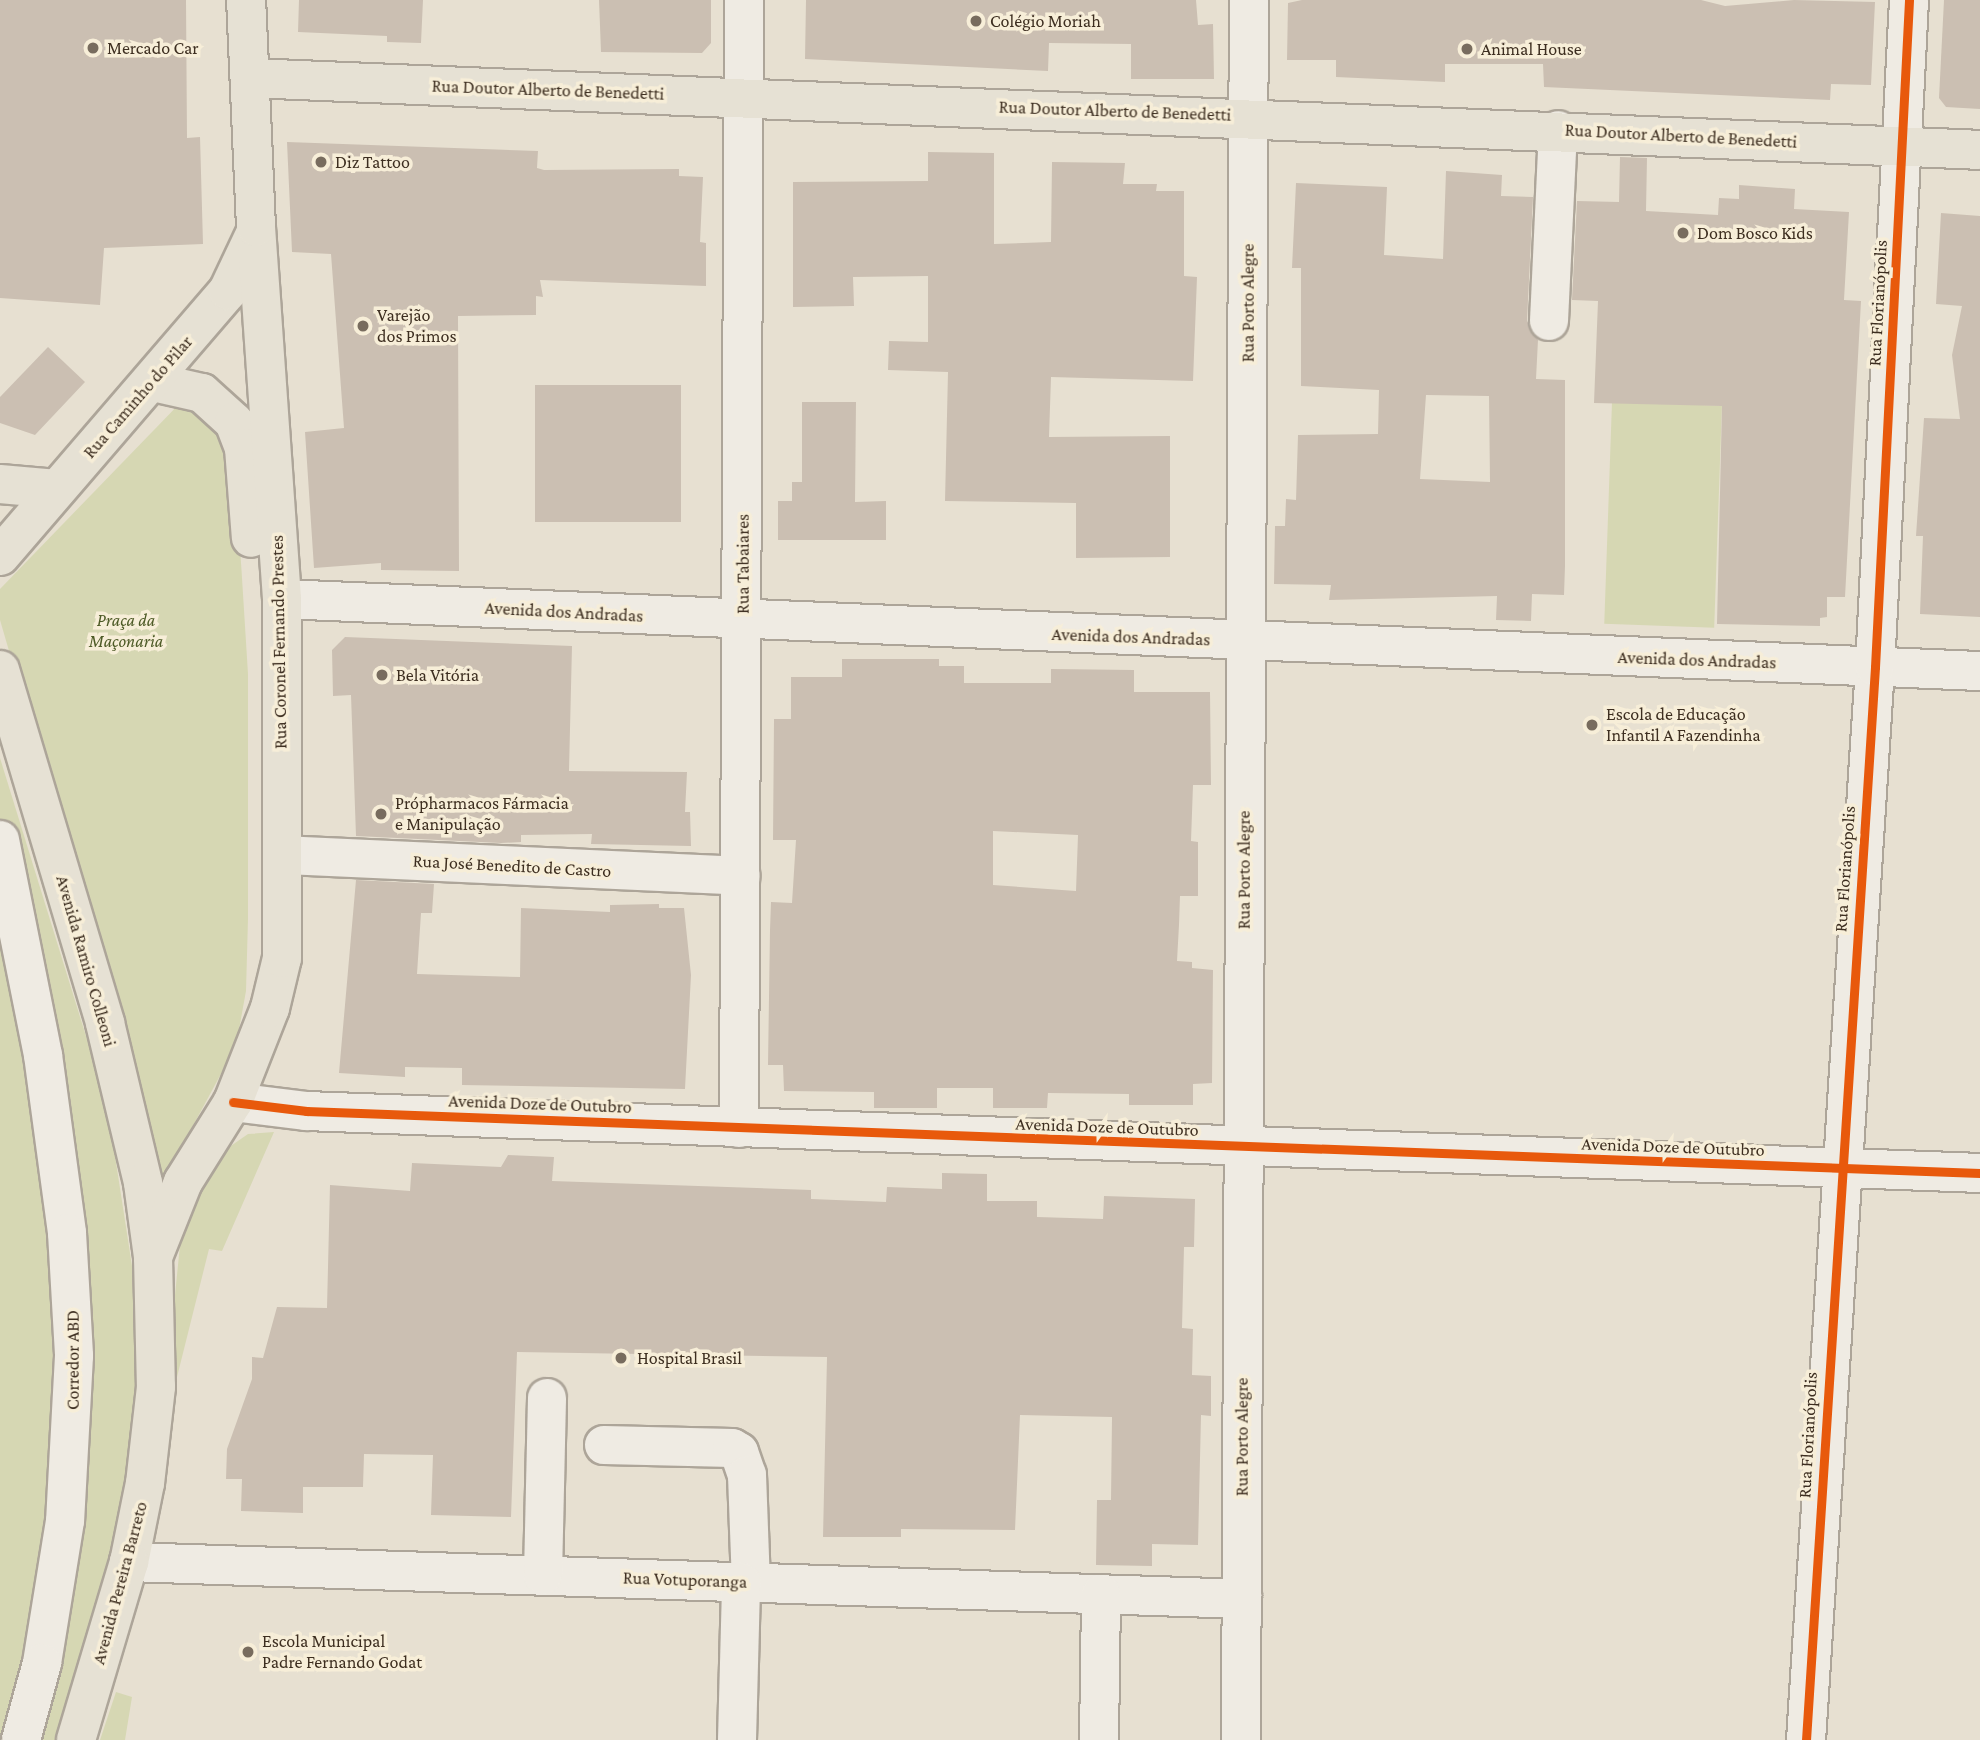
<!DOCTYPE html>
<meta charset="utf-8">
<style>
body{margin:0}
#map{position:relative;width:1980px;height:1740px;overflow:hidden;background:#e7e0d1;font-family:"Crimson Pro",serif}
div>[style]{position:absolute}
.green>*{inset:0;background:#d6d7b3;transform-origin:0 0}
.building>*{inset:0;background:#cbbfb2;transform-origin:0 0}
.roads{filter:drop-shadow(2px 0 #ada599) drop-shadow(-2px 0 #ada599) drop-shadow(0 2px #ada599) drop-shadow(0 -2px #ada599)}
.minor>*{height:38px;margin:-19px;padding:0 19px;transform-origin:19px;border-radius:19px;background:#efebe3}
.major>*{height:38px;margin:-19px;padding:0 19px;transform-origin:19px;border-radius:19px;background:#e6e1d4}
.cycleway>*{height:9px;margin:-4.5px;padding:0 4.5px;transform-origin:4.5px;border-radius:4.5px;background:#e8590c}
.dots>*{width:19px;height:19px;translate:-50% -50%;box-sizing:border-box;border:4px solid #f7eed8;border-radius:50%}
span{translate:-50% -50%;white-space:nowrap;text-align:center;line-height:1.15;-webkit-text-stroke:7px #f7eed8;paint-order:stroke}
.poi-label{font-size:18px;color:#3d2e20}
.left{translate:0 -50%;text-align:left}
.street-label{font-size:18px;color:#3d2e20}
.park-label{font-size:18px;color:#4d5a26;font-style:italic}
</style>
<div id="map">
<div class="green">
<div style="clip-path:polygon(183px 400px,198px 401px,234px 451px,248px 674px,248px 919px,246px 991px,236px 1046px,168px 1172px,162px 1175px,0 620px,0 589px)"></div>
<div style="left:1612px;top:402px;width:110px;height:222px;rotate:2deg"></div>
<div style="clip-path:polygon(0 758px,107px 1104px,132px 1266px,137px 1409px,128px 1475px,114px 1552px,56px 1740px,0 1740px)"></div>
<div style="clip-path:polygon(274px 1132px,222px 1251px,209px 1249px,172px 1397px,175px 1295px,180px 1245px,189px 1219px,207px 1177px,225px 1150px,248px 1134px)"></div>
<div style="clip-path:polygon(116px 1692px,132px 1697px,125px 1740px,100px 1740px)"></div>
</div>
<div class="building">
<div style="clip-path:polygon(0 0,186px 0,187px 138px,200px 137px,203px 244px,104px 248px,100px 305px,0 298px)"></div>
<div style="clip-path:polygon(299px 0,423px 0,421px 43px,387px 42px,387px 36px,298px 32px)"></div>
<div style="clip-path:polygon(599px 0,711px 0,711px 43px,702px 53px,601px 52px)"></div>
<div style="clip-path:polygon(806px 0,1196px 0,1198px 25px,1213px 24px,1214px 79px,1131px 79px,1131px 44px,1049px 43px,1048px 71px,805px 59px)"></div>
<div style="clip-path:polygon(1302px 0,1701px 0,1725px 6px,1794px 0,1875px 2px,1871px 85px,1831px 84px,1830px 100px,1544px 87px,1543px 64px,1445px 64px,1445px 82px,1336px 77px,1336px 60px,1287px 60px,1288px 3px)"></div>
<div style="clip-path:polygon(1944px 0,1980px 0,1980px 109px,1946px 107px,1939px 98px)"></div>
<div style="clip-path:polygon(287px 142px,538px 151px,537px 168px,544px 170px,679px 169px,679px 176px,703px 177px,700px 242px,706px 243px,706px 286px,540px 280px,543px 297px,536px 296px,536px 315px,458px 316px,459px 571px,381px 570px,381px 563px,314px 568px,305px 432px,344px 428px,331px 254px,292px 252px)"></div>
<div style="clip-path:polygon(928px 152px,994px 153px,994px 244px,1051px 242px,1052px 162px,1125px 163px,1123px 184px,1157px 184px,1156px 191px,1184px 191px,1184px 276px,1197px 277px,1193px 381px,1051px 377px,1049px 437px,1170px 436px,1170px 557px,1076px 558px,1076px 503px,945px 501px,948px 372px,888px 370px,889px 341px,928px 342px,928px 276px,853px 277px,854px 306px,793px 307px,793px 182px,928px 181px)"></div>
<div style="clip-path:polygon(1620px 157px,1647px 158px,1646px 211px,1718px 215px,1719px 198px,1739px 199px,1739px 185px,1795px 189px,1794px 209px,1849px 212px,1844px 300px,1861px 301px,1845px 597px,1827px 597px,1827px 617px,1820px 618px,1820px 626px,1717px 624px,1722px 406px,1594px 403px,1598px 301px,1572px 300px,1577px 201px,1619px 202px)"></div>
<div style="clip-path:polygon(evenodd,1446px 171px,1502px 175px,1501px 196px,1533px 197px,1527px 321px,1538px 340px,1536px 379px,1565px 380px,1565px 566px,1564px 595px,1532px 594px,1531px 621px,1496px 620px,1497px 596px,1329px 600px,1331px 585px,1274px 584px,1275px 526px,1285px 526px,1286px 499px,1296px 500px,1298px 435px,1378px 434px,1379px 390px,1301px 386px,1301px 268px,1292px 268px,1296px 183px,1387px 187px,1384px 255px,1443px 259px,1446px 171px,1426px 395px,1489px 396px,1490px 482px,1420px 479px,1426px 395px)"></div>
<div style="clip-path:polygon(1941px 213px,1980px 216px,1980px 617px,1920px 614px,1923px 536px,1916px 536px,1924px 418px,1960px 419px,1952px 355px,1962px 306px,1936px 304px)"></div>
<div style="clip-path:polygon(48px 347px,85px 382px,35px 435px,0 423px,0 397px)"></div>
<div style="left:535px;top:385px;width:146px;height:137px"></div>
<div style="clip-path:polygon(802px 402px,856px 402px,855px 502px,886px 501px,886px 540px,778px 540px,778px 501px,792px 501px,792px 482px,802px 482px)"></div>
<div style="clip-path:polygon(345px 637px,572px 646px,569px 771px,687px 772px,685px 812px,690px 812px,691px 846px,591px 844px,592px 834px,521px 835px,521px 842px,501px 843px,356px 836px,351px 695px,333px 696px,332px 650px)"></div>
<div style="clip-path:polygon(evenodd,842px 659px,939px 659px,939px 666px,964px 666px,964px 683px,1051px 683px,1051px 669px,1134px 670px,1134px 692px,1210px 692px,1211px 785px,1193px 785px,1191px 841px,1198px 842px,1198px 896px,1180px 896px,1179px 925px,1177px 961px,1192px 962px,1192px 968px,1213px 970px,1212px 1083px,1193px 1084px,1193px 1105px,1129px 1105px,1129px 1094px,1048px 1093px,1047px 1108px,993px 1108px,993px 1088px,937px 1088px,937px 1108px,874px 1108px,874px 1092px,784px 1091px,783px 1065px,768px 1065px,770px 930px,771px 902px,792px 903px,796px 840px,773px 840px,774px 719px,791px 719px,791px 677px,842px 677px,842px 659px,993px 831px,1078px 835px,1076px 891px,993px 885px,993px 831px)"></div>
<div style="clip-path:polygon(356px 880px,434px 884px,432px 913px,421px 913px,417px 974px,520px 977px,521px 908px,610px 912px,610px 905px,659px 904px,659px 908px,684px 908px,691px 975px,685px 1089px,462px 1085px,462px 1068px,405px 1067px,405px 1077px,339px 1073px)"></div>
<div style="clip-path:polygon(508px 1155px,554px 1157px,552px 1181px,811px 1190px,811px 1199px,886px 1202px,887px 1187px,942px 1189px,942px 1173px,987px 1174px,987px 1201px,1037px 1201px,1037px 1217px,1103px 1219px,1104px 1196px,1195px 1199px,1194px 1247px,1184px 1247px,1182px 1328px,1193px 1329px,1192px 1375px,1211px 1376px,1211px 1416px,1201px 1415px,1198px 1545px,1152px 1544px,1152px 1566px,1096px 1565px,1097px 1500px,1111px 1500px,1112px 1417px,1020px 1415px,1015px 1530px,901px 1529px,901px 1537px,823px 1537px,827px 1357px,517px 1352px,511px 1517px,431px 1515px,433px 1455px,364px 1454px,363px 1487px,303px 1487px,303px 1513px,241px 1511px,242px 1479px,226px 1479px,227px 1449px,252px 1379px,252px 1357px,263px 1358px,277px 1307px,327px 1308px,330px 1185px,410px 1191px,412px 1163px,501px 1167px)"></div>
</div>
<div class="roads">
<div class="minor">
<div style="left:1549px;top:321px;width:191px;rotate:-87.3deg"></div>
<div style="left:282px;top:599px;width:1700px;rotate:2.43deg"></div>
<div style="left:0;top:840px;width:219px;rotate:78.7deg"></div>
<div style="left:43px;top:1055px;width:180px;rotate:82.3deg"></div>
<div style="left:67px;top:1233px;width:123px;rotate:86.7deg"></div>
<div style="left:74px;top:1356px;width:165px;rotate:93.1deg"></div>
<div style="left:65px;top:1521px;width:144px;rotate:99.2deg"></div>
<div style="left:42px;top:1663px;width:80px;rotate:105.3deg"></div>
<div style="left:283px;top:855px;width:458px;rotate:2.6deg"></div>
<div style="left:233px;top:1102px;width:74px;rotate:7deg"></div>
<div style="left:306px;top:1111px;width:1675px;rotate:2.12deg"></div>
<div style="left:739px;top:1128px;width:1128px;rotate:-89.75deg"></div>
<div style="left:604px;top:1445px;width:128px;rotate:1.3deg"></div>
<div style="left:732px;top:1448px;width:8px;rotate:30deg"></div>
<div style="left:739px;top:1452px;width:24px;rotate:71deg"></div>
<div style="left:747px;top:1475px;width:108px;rotate:87.9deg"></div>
<div style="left:129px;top:1562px;width:1114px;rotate:1.9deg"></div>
<div style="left:543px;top:1575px;width:177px;rotate:-88.7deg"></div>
<div style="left:737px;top:1740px;width:158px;rotate:-88.5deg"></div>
<div style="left:1099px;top:1740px;width:146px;rotate:-89.2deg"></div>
<div style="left:1241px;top:1740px;width:1740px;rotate:-89.74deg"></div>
<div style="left:1806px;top:1740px;width:1075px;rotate:-86.32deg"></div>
<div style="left:1875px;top:667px;width:668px;rotate:-87.08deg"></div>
</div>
<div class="major">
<div style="left:250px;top:78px;width:1731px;rotate:2.38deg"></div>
<div style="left:153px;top:382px;width:50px;rotate:12.7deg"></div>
<div style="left:202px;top:393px;width:43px;rotate:42.2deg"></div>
<div style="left:234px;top:422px;width:28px;rotate:69deg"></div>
<div style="left:244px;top:448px;width:90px;rotate:85.6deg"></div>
<div style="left:0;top:484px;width:57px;rotate:5deg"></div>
<div style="left:0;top:556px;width:350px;rotate:-49.3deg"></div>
<div style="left:228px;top:291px;width:61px;rotate:-64.7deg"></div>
<div style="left:0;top:670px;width:368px;rotate:73.4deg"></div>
<div style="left:105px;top:1023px;width:164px;rotate:76.6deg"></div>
<div style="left:143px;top:1183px;width:75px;rotate:82.3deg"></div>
<div style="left:153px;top:1257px;width:130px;rotate:88.7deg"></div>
<div style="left:156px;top:1387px;width:97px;rotate:96.5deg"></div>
<div style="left:145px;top:1483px;width:81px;rotate:101.4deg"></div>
<div style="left:129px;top:1562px;width:186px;rotate:106.6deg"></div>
<div style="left:153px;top:1257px;width:81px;rotate:-68.2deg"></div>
<div style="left:183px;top:1182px;width:94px;rotate:-58deg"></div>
<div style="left:233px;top:1102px;width:101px;rotate:-68.5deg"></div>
<div style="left:270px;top:1008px;width:51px;rotate:-76.5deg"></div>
<div style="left:282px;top:958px;width:359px;rotate:-90deg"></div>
<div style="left:282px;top:599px;width:373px;rotate:-94deg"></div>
<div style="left:256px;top:227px;width:227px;rotate:-92.5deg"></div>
</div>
</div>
<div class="cycleway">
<div style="left:233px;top:1102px;width:74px;rotate:7deg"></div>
<div style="left:306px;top:1111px;width:1675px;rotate:2.12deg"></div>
<div style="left:1806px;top:1740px;width:1075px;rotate:-86.32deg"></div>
<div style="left:1875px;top:667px;width:668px;rotate:-87.08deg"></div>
</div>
<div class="dots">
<div style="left:976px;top:21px;background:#786c5e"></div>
<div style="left:93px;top:48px;background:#786c5e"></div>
<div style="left:1467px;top:49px;background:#786c5e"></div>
<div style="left:321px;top:162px;background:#786c5e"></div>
<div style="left:1683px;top:233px;background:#786c5e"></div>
<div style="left:363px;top:326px;background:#786c5e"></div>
<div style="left:382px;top:675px;background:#786c5e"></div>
<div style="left:1592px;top:725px;background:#786c5e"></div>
<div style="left:381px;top:814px;background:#786c5e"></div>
<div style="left:621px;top:1358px;background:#786c5e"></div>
<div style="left:248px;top:1652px;background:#786c5e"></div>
</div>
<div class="poi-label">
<span class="left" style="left:990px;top:21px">Colégio Moriah</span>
<span class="left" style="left:107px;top:48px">Mercado Car</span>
<span class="left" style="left:1481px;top:49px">Animal House</span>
<span class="left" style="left:335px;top:162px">Diz Tattoo</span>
<span class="left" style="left:1697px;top:233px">Dom Bosco Kids</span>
<span class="left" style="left:377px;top:326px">Varejão<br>dos Primos</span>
<span class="left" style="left:396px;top:675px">Bela Vitória</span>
<span class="left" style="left:1606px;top:725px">Escola de Educação<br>Infantil A Fazendinha</span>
<span class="left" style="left:395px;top:814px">Própharmacos Fármacia<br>e Manipulação</span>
<span class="left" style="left:637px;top:1358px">Hospital Brasil</span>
<span class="left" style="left:262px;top:1652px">Escola Municipal<br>Padre Fernando Godat</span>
</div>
<div class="street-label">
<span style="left:548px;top:90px;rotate:2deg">Rua Doutor Alberto de Benedetti</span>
<span style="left:1115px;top:111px;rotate:2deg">Rua Doutor Alberto de Benedetti</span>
<span style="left:1681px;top:136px;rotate:3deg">Rua Doutor Alberto de Benedetti</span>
<span style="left:1248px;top:303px;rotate:-90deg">Rua Porto Alegre</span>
<span style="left:1878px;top:303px;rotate:-87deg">Rua Florianópolis</span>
<span style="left:138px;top:397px;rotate:-49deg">Rua Caminho do Pilar</span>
<span style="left:743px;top:564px;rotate:-90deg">Rua Tabaiares</span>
<span style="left:564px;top:612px;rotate:3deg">Avenida dos Andradas</span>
<span style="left:1131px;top:637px;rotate:2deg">Avenida dos Andradas</span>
<span style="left:279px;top:642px;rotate:-91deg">Rua Coronel Fernando Prestes</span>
<span style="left:1697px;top:660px;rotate:2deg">Avenida dos Andradas</span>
<span style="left:512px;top:866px;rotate:3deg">Rua José Benedito de Castro</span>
<span style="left:1845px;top:869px;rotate:-86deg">Rua Florianópolis</span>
<span style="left:1244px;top:870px;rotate:-90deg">Rua Porto Alegre</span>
<span style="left:86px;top:961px;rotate:74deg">Avenida Ramiro Colleoni</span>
<span style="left:540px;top:1104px;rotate:2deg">Avenida Doze de Outubro</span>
<span style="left:1107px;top:1127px;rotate:2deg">Avenida Doze de Outubro</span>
<span style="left:1673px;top:1147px;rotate:2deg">Avenida Doze de Outubro</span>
<span style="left:73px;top:1360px;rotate:-90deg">Corredor ABD</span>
<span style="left:1808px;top:1435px;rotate:-87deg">Rua Florianópolis</span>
<span style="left:1242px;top:1437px;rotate:-90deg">Rua Porto Alegre</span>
<span style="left:685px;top:1580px;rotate:2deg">Rua Votuporanga</span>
<span style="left:120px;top:1583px;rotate:-75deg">Avenida Pereira Barreto</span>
</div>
<div class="park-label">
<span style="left:126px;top:631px">Praça da<br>Maçonaria</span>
</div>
</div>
